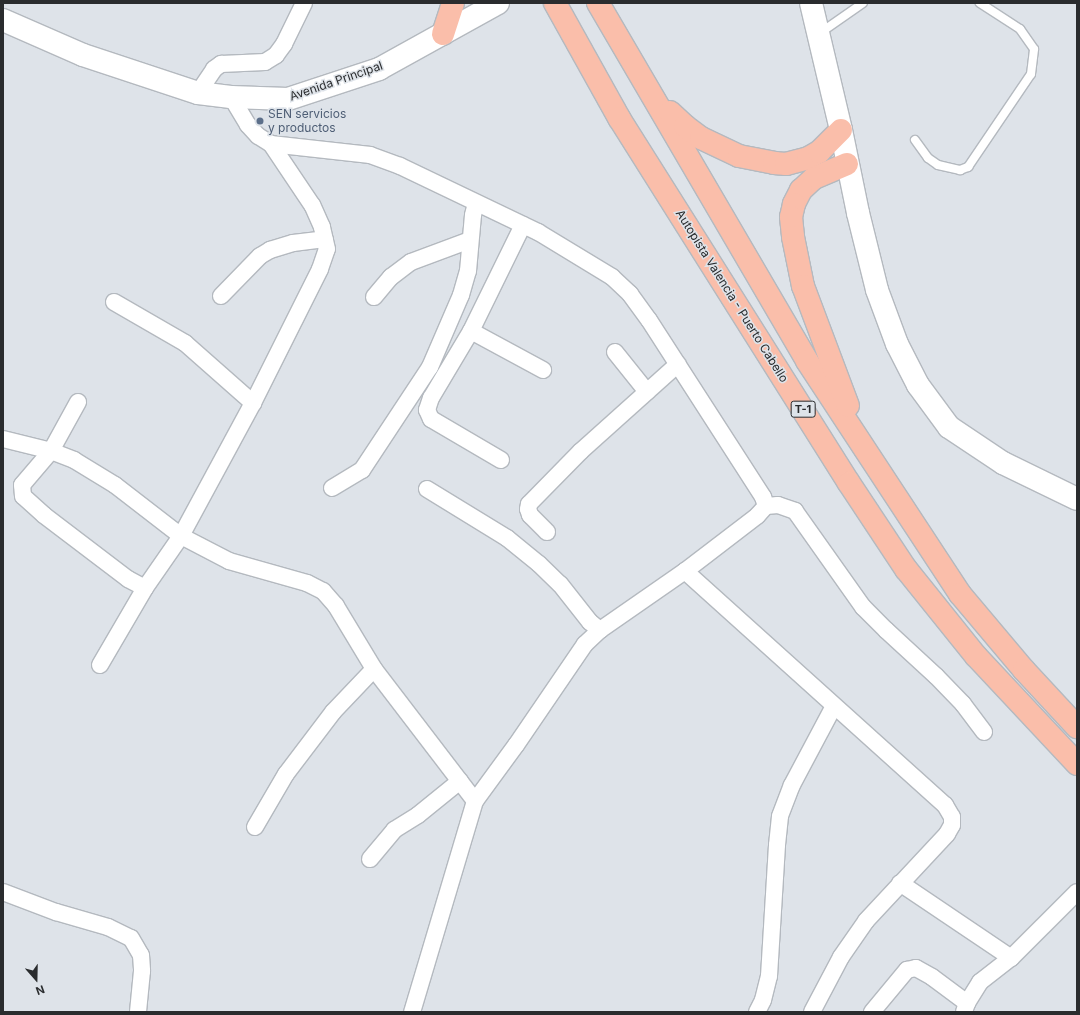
<!DOCTYPE html>
<style>
body{margin:0}
#map{position:relative;width:1080px;height:1015px;overflow:hidden;background:#dee3e9;font-family:Inter,sans-serif}
div>[style]{position:absolute}
.roads{filter:drop-shadow(1px 0 #b4b9bf) drop-shadow(-1px 0 #b4b9bf) drop-shadow(0 1px #b4b9bf) drop-shadow(0 -1px #b4b9bf)}
.service>*{height:8px;margin:-4px;padding:0 4px;transform-origin:4px;border-radius:4px;background:#fff}
.minor>*{height:16px;margin:-8px;padding:0 8px;transform-origin:8px;border-radius:8px;background:#fff}
.secondary>*{height:22px;margin:-11px;padding:0 11px;transform-origin:11px;border-radius:11px;background:#fff}
.trunk>*{height:22px;margin:-11px;padding:0 11px;transform-origin:11px;border-radius:11px;background:#fabeaa}
.dots>*{width:11px;height:11px;translate:-50% -50%;box-sizing:border-box;border:2px solid #dee3e9;border-radius:50%}
span{translate:-50% -50%;white-space:nowrap;text-align:center;line-height:1.15;-webkit-text-stroke:3px #dee3e9;paint-order:stroke}
.shield-label span{padding:1px 3px;background:#dee3e9;border:1px solid;border-radius:3px;-webkit-text-stroke-width:0}
.shield-label{font-size:11px;color:#2a2c2e;font-weight:700}
.street-label{font-size:12px;color:#2a2c2e}
.service-label{font-size:12px;color:#4e5e75}
.left{translate:0 -50%;text-align:left}
.frame{position:absolute;inset:0;border:4px solid #2a2c2e;pointer-events:none}
.north{position:absolute;left:16px;top:959px;width:40px;height:40px;-webkit-text-stroke:3px #dee3e9;paint-order:stroke;rotate:160deg;font-size:11px;font-weight:700;line-height:16px;text-align:center;color:#2a2c2e}
.north::after{content:'';display:block;margin:auto;width:14px;height:18px;background:#2a2c2e;clip-path:polygon(50% 0,100% 100%,50% 72%,0 100%)}
</style>
<div id="map">
<div class="roads">
<div class="service">
<div style="left:820px;top:33px;width:52px;rotate:-34.9deg"></div>
<div style="left:915px;top:140px;width:22px;rotate:54deg"></div>
<div style="left:928px;top:158px;width:12px;rotate:35deg"></div>
<div style="left:938px;top:165px;width:23px;rotate:13deg"></div>
<div style="left:960px;top:170px;width:9px;rotate:-21deg"></div>
<div style="left:968px;top:167px;width:112px;rotate:-55.9deg"></div>
<div style="left:1031px;top:74px;width:25px;rotate:-83deg"></div>
<div style="left:1034px;top:49px;width:24px;rotate:-125deg"></div>
<div style="left:1020px;top:29px;width:48px;rotate:-147deg"></div>
</div>
<div class="minor">
<div style="left:198px;top:93px;width:29px;rotate:-56deg"></div>
<div style="left:214px;top:69px;width:9px;rotate:-36deg"></div>
<div style="left:221px;top:64px;width:44px;rotate:-2.6deg"></div>
<div style="left:265px;top:62px;width:13px;rotate:-32deg"></div>
<div style="left:276px;top:55px;width:14px;rotate:-54deg"></div>
<div style="left:284px;top:44px;width:46px;rotate:-64deg"></div>
<div style="left:271px;top:144px;width:100px;rotate:6.3deg"></div>
<div style="left:370px;top:155px;width:32px;rotate:20deg"></div>
<div style="left:400px;top:166px;width:153px;rotate:25.6deg"></div>
<div style="left:538px;top:232px;width:87px;rotate:31.3deg"></div>
<div style="left:612px;top:277px;width:25px;rotate:43deg"></div>
<div style="left:630px;top:294px;width:32px;rotate:54deg"></div>
<div style="left:649px;top:320px;width:211px;rotate:57.2deg"></div>
<div style="left:763px;top:497px;width:9px;rotate:72deg"></div>
<div style="left:766px;top:506px;width:13px;rotate:132deg"></div>
<div style="left:757px;top:516px;width:91px;rotate:142.6deg"></div>
<div style="left:685px;top:571px;width:103px;rotate:145.2deg"></div>
<div style="left:600px;top:630px;width:21px;rotate:137deg"></div>
<div style="left:585px;top:644px;width:122px;rotate:124.3deg"></div>
<div style="left:516px;top:745px;width:69px;rotate:126.2deg"></div>
<div style="left:475px;top:801px;width:220px;rotate:106.6deg"></div>
<div style="left:221px;top:296px;width:56px;rotate:-45.7deg"></div>
<div style="left:260px;top:256px;width:12px;rotate:-31deg"></div>
<div style="left:270px;top:250px;width:24px;rotate:-17deg"></div>
<div style="left:293px;top:243px;width:32px;rotate:-7deg"></div>
<div style="left:374px;top:297px;width:26px;rotate:-50deg"></div>
<div style="left:391px;top:277px;width:25px;rotate:-37deg"></div>
<div style="left:411px;top:262px;width:63px;rotate:-20.4deg"></div>
<div style="left:114px;top:302px;width:82px;rotate:30deg"></div>
<div style="left:185px;top:343px;width:91px;rotate:41.4deg"></div>
<div style="left:471px;top:331px;width:82px;rotate:28.4deg"></div>
<div style="left:615px;top:352px;width:51px;rotate:51.3deg"></div>
<div style="left:3px;top:439px;width:49px;rotate:14deg"></div>
<div style="left:51px;top:451px;width:56px;rotate:-61.1deg"></div>
<div style="left:501px;top:460px;width:81px;rotate:-149.6deg"></div>
<div style="left:431px;top:419px;width:10px;rotate:-114deg"></div>
<div style="left:427px;top:410px;width:13px;rotate:-72deg"></div>
<div style="left:431px;top:398px;width:78px;rotate:-59.2deg"></div>
<div style="left:471px;top:331px;width:118px;rotate:-63.9deg"></div>
<div style="left:332px;top:488px;width:35px;rotate:-31deg"></div>
<div style="left:362px;top:470px;width:123px;rotate:-56.6deg"></div>
<div style="left:430px;top:367px;width:78px;rotate:-66.7deg"></div>
<div style="left:461px;top:295px;width:25px;rotate:-74deg"></div>
<div style="left:468px;top:271px;width:56px;rotate:-84.9deg"></div>
<div style="left:473px;top:215px;width:12px;rotate:-76deg"></div>
<div style="left:427px;top:489px;width:94px;rotate:31.5deg"></div>
<div style="left:507px;top:538px;width:41px;rotate:39.1deg"></div>
<div style="left:539px;top:564px;width:29px;rotate:44deg"></div>
<div style="left:560px;top:584px;width:48px;rotate:51.7deg"></div>
<div style="left:590px;top:622px;width:13px;rotate:39deg"></div>
<div style="left:766px;top:506px;width:12px;rotate:-5deg"></div>
<div style="left:778px;top:505px;width:18px;rotate:19deg"></div>
<div style="left:795px;top:511px;width:118px;rotate:54.7deg"></div>
<div style="left:863px;top:607px;width:33px;rotate:45deg"></div>
<div style="left:886px;top:630px;width:68px;rotate:42.6deg"></div>
<div style="left:936px;top:676px;width:39px;rotate:46deg"></div>
<div style="left:963px;top:704px;width:35px;rotate:53deg"></div>
<div style="left:547px;top:532px;width:24px;rotate:-135deg"></div>
<div style="left:530px;top:515px;width:6px;rotate:-108deg"></div>
<div style="left:528px;top:509px;width:5px;rotate:-79deg"></div>
<div style="left:529px;top:504px;width:74px;rotate:-45.5deg"></div>
<div style="left:581px;top:451px;width:130px;rotate:-41.9deg"></div>
<div style="left:685px;top:571px;width:350px;rotate:42deg"></div>
<div style="left:945px;top:805px;width:14px;rotate:60deg"></div>
<div style="left:952px;top:817px;width:8px;rotate:90deg"></div>
<div style="left:952px;top:825px;width:10px;rotate:119deg"></div>
<div style="left:947px;top:834px;width:119px;rotate:133deg"></div>
<div style="left:866px;top:921px;width:44px;rotate:124.8deg"></div>
<div style="left:841px;top:957px;width:62px;rotate:117.8deg"></div>
<div style="left:145px;top:588px;width:19px;rotate:-152deg"></div>
<div style="left:128px;top:579px;width:106px;rotate:-142.7deg"></div>
<div style="left:44px;top:515px;width:28px;rotate:-138deg"></div>
<div style="left:23px;top:496px;width:11px;rotate:-95deg"></div>
<div style="left:22px;top:485px;width:45px;rotate:-49.5deg"></div>
<div style="left:51px;top:451px;width:25px;rotate:21deg"></div>
<div style="left:74px;top:460px;width:48px;rotate:31.4deg"></div>
<div style="left:115px;top:485px;width:83px;rotate:37.7deg"></div>
<div style="left:181px;top:536px;width:54px;rotate:27.5deg"></div>
<div style="left:229px;top:561px;width:81px;rotate:15.8deg"></div>
<div style="left:307px;top:583px;width:18px;rotate:27deg"></div>
<div style="left:323px;top:591px;width:20px;rotate:49deg"></div>
<div style="left:336px;top:606px;width:74px;rotate:58.9deg"></div>
<div style="left:374px;top:669px;width:166px;rotate:52.6deg"></div>
<div style="left:100px;top:665px;width:89px;rotate:-59.7deg"></div>
<div style="left:145px;top:588px;width:63px;rotate:-55.3deg"></div>
<div style="left:181px;top:536px;width:151px;rotate:-61.6deg"></div>
<div style="left:253px;top:403px;width:150px;rotate:-63.4deg"></div>
<div style="left:320px;top:269px;width:21px;rotate:-71deg"></div>
<div style="left:327px;top:249px;width:23px;rotate:-103deg"></div>
<div style="left:322px;top:227px;width:24px;rotate:-114deg"></div>
<div style="left:312px;top:205px;width:73px;rotate:-123.9deg"></div>
<div style="left:271px;top:144px;width:15px;rotate:-148deg"></div>
<div style="left:258px;top:136px;width:15px;rotate:-132deg"></div>
<div style="left:248px;top:125px;width:33px;rotate:-121deg"></div>
<div style="left:255px;top:827px;width:61px;rotate:-59.7deg"></div>
<div style="left:286px;top:774px;width:78px;rotate:-52.8deg"></div>
<div style="left:333px;top:712px;width:59px;rotate:-46.4deg"></div>
<div style="left:370px;top:859px;width:38px;rotate:-50deg"></div>
<div style="left:394px;top:830px;width:28px;rotate:-32deg"></div>
<div style="left:418px;top:815px;width:54px;rotate:-39deg"></div>
<div style="left:900px;top:883px;width:134px;rotate:34deg"></div>
<div style="left:3px;top:892px;width:57px;rotate:20.7deg"></div>
<div style="left:56px;top:912px;width:54px;rotate:16.1deg"></div>
<div style="left:108px;top:927px;width:25px;rotate:26deg"></div>
<div style="left:131px;top:938px;width:20px;rotate:60deg"></div>
<div style="left:141px;top:955px;width:16px;rotate:86deg"></div>
<div style="left:142px;top:971px;width:41px;rotate:95.6deg"></div>
<div style="left:757px;top:1012px;width:13px;rotate:-63deg"></div>
<div style="left:763px;top:1000px;width:25px;rotate:-76deg"></div>
<div style="left:769px;top:976px;width:131px;rotate:-86.5deg"></div>
<div style="left:777px;top:845px;width:29px;rotate:-84deg"></div>
<div style="left:780px;top:816px;width:33px;rotate:-69deg"></div>
<div style="left:792px;top:785px;width:89px;rotate:-62deg"></div>
<div style="left:872px;top:1012px;width:55px;rotate:-50.2deg"></div>
<div style="left:907px;top:970px;width:9px;rotate:-13deg"></div>
<div style="left:916px;top:968px;width:18px;rotate:29deg"></div>
<div style="left:932px;top:977px;width:44px;rotate:36.6deg"></div>
<div style="left:964px;top:1012px;width:9px;rotate:-72deg"></div>
<div style="left:967px;top:1003px;width:25px;rotate:-58deg"></div>
<div style="left:980px;top:982px;width:39px;rotate:-38deg"></div>
<div style="left:1011px;top:958px;width:93px;rotate:-45deg"></div>
</div>
<div class="secondary">
<div style="left:811px;top:3px;width:130px;rotate:76.7deg"></div>
<div style="left:841px;top:130px;width:85px;rotate:78.4deg"></div>
<div style="left:858px;top:213px;width:79px;rotate:76.1deg"></div>
<div style="left:877px;top:290px;width:58px;rotate:69.7deg"></div>
<div style="left:897px;top:344px;width:46px;rotate:62.9deg"></div>
<div style="left:918px;top:385px;width:52px;rotate:53.6deg"></div>
<div style="left:949px;top:427px;width:65px;rotate:33.7deg"></div>
<div style="left:1003px;top:463px;width:82px;rotate:25.9deg"></div>
<div style="left:3px;top:20px;width:87px;rotate:23.6deg"></div>
<div style="left:83px;top:55px;width:121px;rotate:18.3deg"></div>
<div style="left:198px;top:93px;width:33px;rotate:7deg"></div>
<div style="left:231px;top:97px;width:57px;rotate:2deg"></div>
<div style="left:288px;top:99px;width:96px;rotate:-18.2deg"></div>
<div style="left:379px;top:69px;width:136px;rotate:-29deg"></div>
</div>
<div class="trunk">
<div style="left:555px;top:3px;width:132px;rotate:60.9deg"></div>
<div style="left:619px;top:118px;width:431px;rotate:57.8deg"></div>
<div style="left:849px;top:483px;width:103px;rotate:56.5deg"></div>
<div style="left:906px;top:569px;width:112px;rotate:51.2deg"></div>
<div style="left:976px;top:656px;width:148px;rotate:46.9deg"></div>
<div style="left:598px;top:3px;width:415px;rotate:59.7deg"></div>
<div style="left:807px;top:361px;width:279px;rotate:56.7deg"></div>
<div style="left:960px;top:594px;width:99px;rotate:49.9deg"></div>
<div style="left:1024px;top:670px;width:78px;rotate:47.1deg"></div>
<div style="left:443px;top:34px;width:32px;rotate:-72deg"></div>
<div style="left:670px;top:112px;width:21px;rotate:43deg"></div>
<div style="left:685px;top:126px;width:20px;rotate:37deg"></div>
<div style="left:701px;top:138px;width:42px;rotate:25.3deg"></div>
<div style="left:739px;top:156px;width:36px;rotate:11deg"></div>
<div style="left:774px;top:163px;width:12px;rotate:5deg"></div>
<div style="left:786px;top:164px;width:23px;rotate:-15deg"></div>
<div style="left:808px;top:158px;width:13px;rotate:-29deg"></div>
<div style="left:819px;top:152px;width:31px;rotate:-45deg"></div>
<div style="left:847px;top:164px;width:36px;rotate:157deg"></div>
<div style="left:814px;top:178px;width:18px;rotate:137deg"></div>
<div style="left:801px;top:190px;width:16px;rotate:117deg"></div>
<div style="left:794px;top:204px;width:13px;rotate:103deg"></div>
<div style="left:791px;top:217px;width:20px;rotate:84deg"></div>
<div style="left:793px;top:237px;width:50px;rotate:78.5deg"></div>
<div style="left:803px;top:286px;width:128px;rotate:69.4deg"></div>
</div>
</div>
<div class="dots">
<div style="left:260px;top:121px;background:#5c6f8a"></div>
</div>
<div class="shield-label">
<span style="left:803px;top:409px">T-1</span>
</div>
<div class="street-label">
<span style="left:336px;top:81px;rotate:-19deg">Avenida Principal</span>
<span style="left:732px;top:296px;rotate:58deg">Autopista Valencia - Puerto Cabello</span>
</div>
<div class="service-label">
<span class="left" style="left:268px;top:121px">SEN servicios<br>y productos</span>
</div>
<div class="frame"></div>
<div class="north">N</div>
</div>
